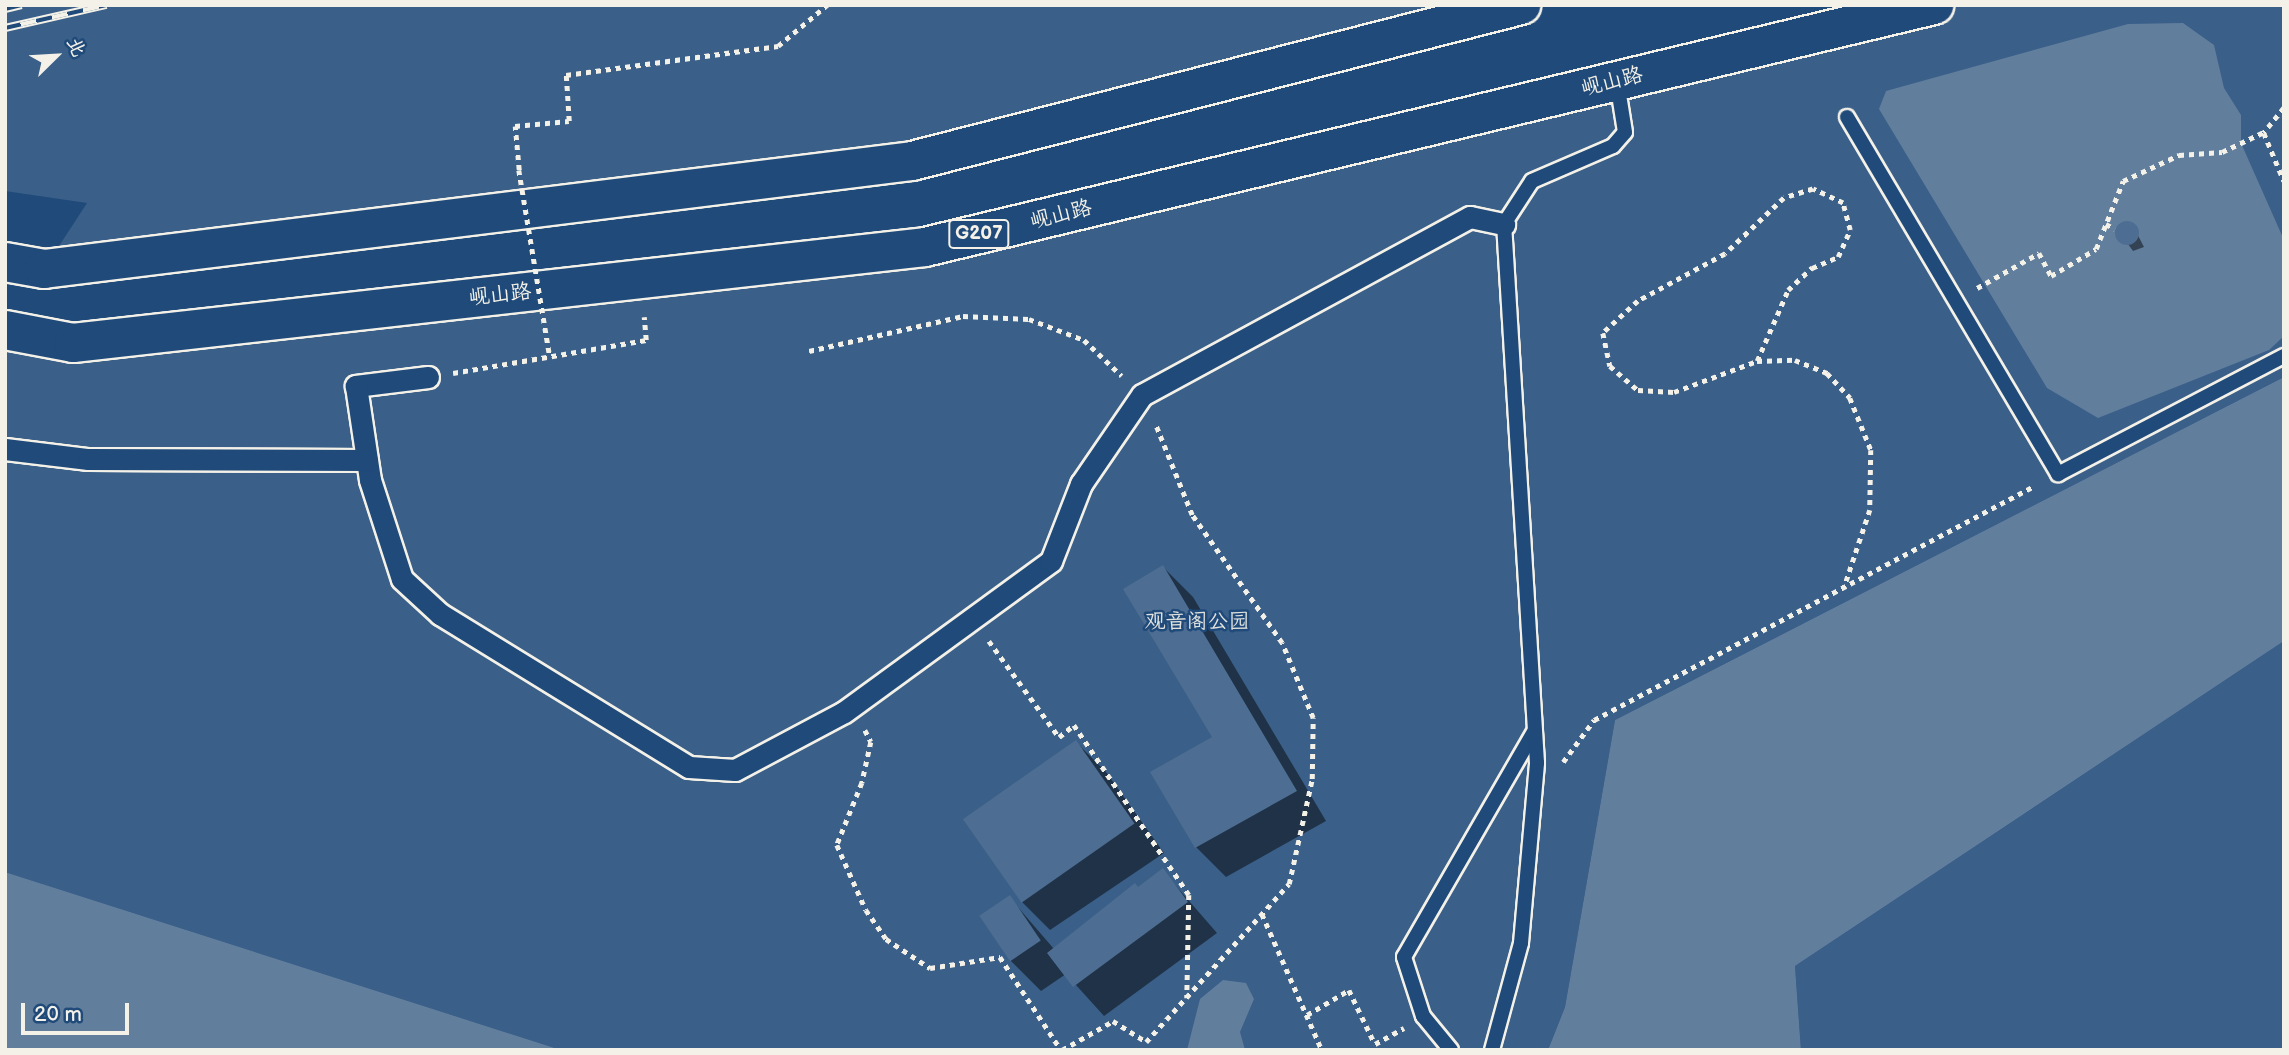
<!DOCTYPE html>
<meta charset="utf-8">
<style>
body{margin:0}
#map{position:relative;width:2289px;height:1055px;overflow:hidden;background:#1f4a7a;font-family:"Balsamiq Sans","LXGW WenKai TC",sans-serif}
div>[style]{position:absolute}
.green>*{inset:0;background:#3a5f88}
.water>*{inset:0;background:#627e9d}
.shadow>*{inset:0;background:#0007}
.building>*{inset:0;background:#4d6e92;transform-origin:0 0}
.round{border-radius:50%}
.path>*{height:4.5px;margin-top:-2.25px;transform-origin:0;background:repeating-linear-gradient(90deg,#f4f1e8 0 5px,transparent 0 10px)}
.roads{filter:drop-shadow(2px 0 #f4f1e8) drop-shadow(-2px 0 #f4f1e8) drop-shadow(0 2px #f4f1e8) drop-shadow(0 -2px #f4f1e8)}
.service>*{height:14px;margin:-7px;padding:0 7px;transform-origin:7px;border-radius:7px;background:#1f4a7a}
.pedestrian>*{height:21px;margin:-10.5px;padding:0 10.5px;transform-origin:10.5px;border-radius:10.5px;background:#1f4a7a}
.trunk>*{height:38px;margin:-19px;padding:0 19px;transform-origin:19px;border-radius:19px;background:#1f4a7a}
.rail>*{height:8px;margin-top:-4px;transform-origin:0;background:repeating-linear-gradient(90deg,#1f4a7a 0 16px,#f4f1e8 0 32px);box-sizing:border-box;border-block:2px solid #f4f1e8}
.path-bridge>*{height:4.5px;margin-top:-2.25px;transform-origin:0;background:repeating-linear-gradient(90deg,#f4f1e8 0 5px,transparent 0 10px)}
span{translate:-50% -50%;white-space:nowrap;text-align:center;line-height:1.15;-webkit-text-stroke:5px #1f4a7a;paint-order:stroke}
.shield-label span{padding:2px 5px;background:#1f4a7a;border:2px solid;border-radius:5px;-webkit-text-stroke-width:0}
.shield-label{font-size:19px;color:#f4f1e8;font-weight:700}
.street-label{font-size:21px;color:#f4f1e8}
.park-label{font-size:21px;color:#e1e2de}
.frame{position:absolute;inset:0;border:7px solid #f4f1e8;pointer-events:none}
.north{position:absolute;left:21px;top:21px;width:70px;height:70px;-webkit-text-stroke:5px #1f4a7a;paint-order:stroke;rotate:66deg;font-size:19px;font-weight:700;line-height:28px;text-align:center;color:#f4f1e8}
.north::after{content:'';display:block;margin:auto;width:24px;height:32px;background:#f4f1e8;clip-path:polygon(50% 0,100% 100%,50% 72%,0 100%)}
.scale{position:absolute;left:21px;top:1003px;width:108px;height:32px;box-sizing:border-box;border:4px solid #f4f1e8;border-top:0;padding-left:9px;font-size:21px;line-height:24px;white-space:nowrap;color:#f4f1e8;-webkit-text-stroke:5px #1f4a7a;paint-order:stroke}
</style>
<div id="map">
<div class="green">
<div style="clip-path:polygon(5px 5px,1521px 5px,961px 149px,44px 269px,87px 203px,5px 191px)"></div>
<div style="clip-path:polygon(1934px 5px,2284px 5px,2284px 377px,1615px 720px,1565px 1007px,1548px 1050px,561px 1050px,5px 872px,5px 330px,925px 247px)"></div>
<div style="clip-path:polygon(2284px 641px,2284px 1050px,1801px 1050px,1795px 966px)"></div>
</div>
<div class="water">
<div style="clip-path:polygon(2183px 23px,2214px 45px,2224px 88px,2241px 115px,2241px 143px,2284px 240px,2284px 336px,2269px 350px,2098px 418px,2047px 388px,1879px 109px,1886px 91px,2128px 24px)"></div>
<div style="clip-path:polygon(2284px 377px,2284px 641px,1795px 966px,1801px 1050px,1548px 1050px,1565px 1007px,1615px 720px)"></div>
<div style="clip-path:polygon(5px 872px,561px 1050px,5px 1050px)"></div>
<div style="clip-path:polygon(1223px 980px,1246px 983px,1254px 999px,1240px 1032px,1245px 1050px,1187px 1050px,1200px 999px)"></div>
</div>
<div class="shadow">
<div style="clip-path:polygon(2132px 224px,2144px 247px,2133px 251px,2118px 230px)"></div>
<div style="clip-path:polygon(1163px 567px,1193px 597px,1326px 821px,1226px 877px,1196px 847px,1215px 738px)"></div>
<div style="clip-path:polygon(1076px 742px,1106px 772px,1164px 853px,1050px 930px,1020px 900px,965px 820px)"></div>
<div style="clip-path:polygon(1163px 871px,1217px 933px,1104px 1016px,1066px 974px,1041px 991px,1011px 961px,1010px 898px,1054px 949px)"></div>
</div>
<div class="building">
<div class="round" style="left:2115px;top:221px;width:24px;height:24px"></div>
<div style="clip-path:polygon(1163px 565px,1297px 791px,1195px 848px,1150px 772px,1212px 737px,1123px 589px)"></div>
<div style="left:1076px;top:740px;width:102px;height:138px;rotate:55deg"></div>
<div style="clip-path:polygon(1163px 868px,1188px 902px,1073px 987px,1047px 953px,1135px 883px,1138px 887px)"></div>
<div style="left:1010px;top:895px;width:55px;height:37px;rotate:56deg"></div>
</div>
<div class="path">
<div style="left:2284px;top:108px;width:32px;rotate:129deg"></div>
<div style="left:2264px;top:133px;width:52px;rotate:67.4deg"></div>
<div style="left:519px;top:170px;width:44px;rotate:-95.2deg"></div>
<div style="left:515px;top:126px;width:54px;rotate:-5.3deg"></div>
<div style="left:569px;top:121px;width:46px;rotate:-93.7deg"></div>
<div style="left:566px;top:75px;width:214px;rotate:-7.8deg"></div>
<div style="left:778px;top:46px;width:64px;rotate:-39.9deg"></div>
<div style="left:2106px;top:224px;width:10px;rotate:29deg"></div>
<div style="left:1977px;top:288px;width:71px;rotate:-29.4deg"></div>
<div style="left:2039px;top:253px;width:26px;rotate:62deg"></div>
<div style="left:2051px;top:276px;width:52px;rotate:-31deg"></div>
<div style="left:2096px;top:249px;width:73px;rotate:-68.3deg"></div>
<div style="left:2123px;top:181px;width:62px;rotate:-24.9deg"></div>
<div style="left:2179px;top:155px;width:43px;rotate:-4deg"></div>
<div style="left:2222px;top:152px;width:49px;rotate:-25.5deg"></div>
<div style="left:809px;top:351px;width:158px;rotate:-12.8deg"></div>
<div style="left:963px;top:316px;width:66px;rotate:2.6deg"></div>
<div style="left:1029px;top:319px;width:59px;rotate:20.9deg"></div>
<div style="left:1084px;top:340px;width:52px;rotate:43.5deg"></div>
<div style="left:1757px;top:361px;width:77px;rotate:-66.4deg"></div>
<div style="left:1788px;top:290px;width:33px;rotate:-43deg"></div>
<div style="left:1812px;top:268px;width:28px;rotate:-23deg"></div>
<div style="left:1838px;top:257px;width:30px;rotate:-66deg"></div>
<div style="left:1850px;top:230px;width:28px;rotate:-105deg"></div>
<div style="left:1843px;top:203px;width:33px;rotate:-155deg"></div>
<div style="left:1813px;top:189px;width:30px;rotate:163deg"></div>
<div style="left:1784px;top:198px;width:81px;rotate:136.5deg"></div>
<div style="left:1725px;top:254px;width:99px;rotate:151.6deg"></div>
<div style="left:1638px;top:301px;width:47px;rotate:137.6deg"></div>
<div style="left:1603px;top:333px;width:34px;rotate:78deg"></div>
<div style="left:1610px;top:366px;width:37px;rotate:41deg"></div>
<div style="left:1638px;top:390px;width:36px;rotate:3deg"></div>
<div style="left:1674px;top:392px;width:89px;rotate:-20.5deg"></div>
<div style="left:1757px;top:361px;width:38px;rotate:-2deg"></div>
<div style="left:1795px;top:360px;width:35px;rotate:22deg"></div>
<div style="left:1827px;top:373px;width:34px;rotate:47deg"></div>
<div style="left:1850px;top:398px;width:56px;rotate:68deg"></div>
<div style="left:1871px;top:450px;width:60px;rotate:91deg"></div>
<div style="left:1870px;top:510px;width:82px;rotate:108.4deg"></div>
<div style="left:453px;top:373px;width:196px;rotate:-9.7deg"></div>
<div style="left:646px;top:340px;width:23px;rotate:-95deg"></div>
<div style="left:989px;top:641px;width:119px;rotate:53.9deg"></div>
<div style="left:1059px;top:737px;width:19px;rotate:-39deg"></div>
<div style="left:1074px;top:725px;width:205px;rotate:55.9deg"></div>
<div style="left:1189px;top:895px;width:103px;rotate:91.1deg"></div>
<div style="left:865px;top:730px;width:13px;rotate:63deg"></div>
<div style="left:871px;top:742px;width:42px;rotate:102.4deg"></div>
<div style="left:862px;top:783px;width:67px;rotate:112deg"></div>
<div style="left:837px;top:845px;width:71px;rotate:66deg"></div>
<div style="left:866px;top:910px;width:35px;rotate:55deg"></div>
<div style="left:886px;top:939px;width:53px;rotate:33.4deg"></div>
<div style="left:930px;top:968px;width:71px;rotate:-8.9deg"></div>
<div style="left:1000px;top:957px;width:111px;rotate:56.7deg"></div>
<div style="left:1563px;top:762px;width:52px;rotate:-53.6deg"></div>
<div style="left:1594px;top:720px;width:499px;rotate:-28deg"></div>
<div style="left:1262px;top:914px;width:149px;rotate:66.2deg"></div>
<div style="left:1307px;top:1015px;width:49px;rotate:-30.8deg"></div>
<div style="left:1349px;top:990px;width:60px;rotate:64.3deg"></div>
<div style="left:1375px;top:1044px;width:33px;rotate:-29deg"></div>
<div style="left:1062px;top:1050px;width:59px;rotate:-29.6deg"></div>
<div style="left:1113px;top:1021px;width:39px;rotate:32deg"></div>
<div style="left:1146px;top:1042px;width:213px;rotate:-47.9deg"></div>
<div style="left:1289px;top:884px;width:107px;rotate:-77.6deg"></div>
<div style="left:1312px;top:779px;width:61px;rotate:-89.1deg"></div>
<div style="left:1313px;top:718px;width:81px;rotate:-112.5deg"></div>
<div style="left:1282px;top:643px;width:156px;rotate:-125.1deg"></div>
<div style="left:1192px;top:515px;width:96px;rotate:-112deg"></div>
</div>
<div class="roads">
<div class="service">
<div style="left:1847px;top:117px;width:415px;rotate:59.4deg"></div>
<div style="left:2058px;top:474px;width:255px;rotate:-27.6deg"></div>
<div style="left:1451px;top:1050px;width:44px;rotate:-129.5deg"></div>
<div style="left:1423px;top:1016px;width:62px;rotate:-107.9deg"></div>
<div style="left:1404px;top:957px;width:260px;rotate:-60deg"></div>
<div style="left:1492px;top:1050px;width:111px;rotate:-74.8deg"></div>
<div style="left:1521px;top:943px;width:181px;rotate:-84.9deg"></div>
<div style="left:1537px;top:763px;width:540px;rotate:-93.5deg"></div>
<div style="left:1504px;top:224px;width:51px;rotate:-56.9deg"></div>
<div style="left:1532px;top:181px;width:88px;rotate:-23.4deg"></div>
<div style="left:1613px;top:146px;width:18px;rotate:-49deg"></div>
<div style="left:1625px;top:132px;width:51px;rotate:-99.1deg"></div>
</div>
<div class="pedestrian">
<div style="left:428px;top:377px;width:73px;rotate:172.9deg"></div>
<div style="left:356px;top:386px;width:95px;rotate:81.5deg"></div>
<div style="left:370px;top:480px;width:104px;rotate:72.1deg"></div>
<div style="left:402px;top:579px;width:52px;rotate:42.6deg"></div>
<div style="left:440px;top:614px;width:292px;rotate:31.6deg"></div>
<div style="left:689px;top:767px;width:46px;rotate:3.7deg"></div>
<div style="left:735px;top:770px;width:123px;rotate:-28deg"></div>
<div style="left:844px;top:712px;width:256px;rotate:-36.1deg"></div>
<div style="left:1051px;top:561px;width:83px;rotate:-68.7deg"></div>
<div style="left:1081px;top:484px;width:108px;rotate:-55.6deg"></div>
<div style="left:1142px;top:395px;width:373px;rotate:-28.5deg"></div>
<div style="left:1470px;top:217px;width:35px;rotate:12deg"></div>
<div style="left:5px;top:449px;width:84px;rotate:6.9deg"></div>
<div style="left:88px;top:459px;width:279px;rotate:0.2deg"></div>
</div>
<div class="trunk">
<div style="left:5px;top:262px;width:40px;rotate:10deg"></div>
<div style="left:44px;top:269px;width:875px;rotate:-7.09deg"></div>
<div style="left:912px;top:161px;width:629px;rotate:-14.37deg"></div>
<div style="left:5px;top:330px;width:69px;rotate:10.8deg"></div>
<div style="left:73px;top:343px;width:857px;rotate:-6.43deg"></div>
<div style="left:925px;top:247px;width:1038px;rotate:-13.49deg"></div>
</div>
</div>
<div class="rail">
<div style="left:5px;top:9px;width:17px;rotate:-13deg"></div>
<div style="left:5px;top:28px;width:104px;rotate:-12.8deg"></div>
</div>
<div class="path-bridge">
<div style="left:519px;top:170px;width:190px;rotate:80.6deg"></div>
</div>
<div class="shield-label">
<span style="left:979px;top:234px">G207</span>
</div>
<div class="street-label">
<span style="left:1612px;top:82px;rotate:-14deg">岘山路</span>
<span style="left:1061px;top:215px;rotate:-14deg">岘山路</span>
<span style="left:500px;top:295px;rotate:-6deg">岘山路</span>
</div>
<div class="park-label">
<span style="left:1197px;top:622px">观音阁公园</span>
</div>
<div class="frame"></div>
<div class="north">北</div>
<div class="scale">20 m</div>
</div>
